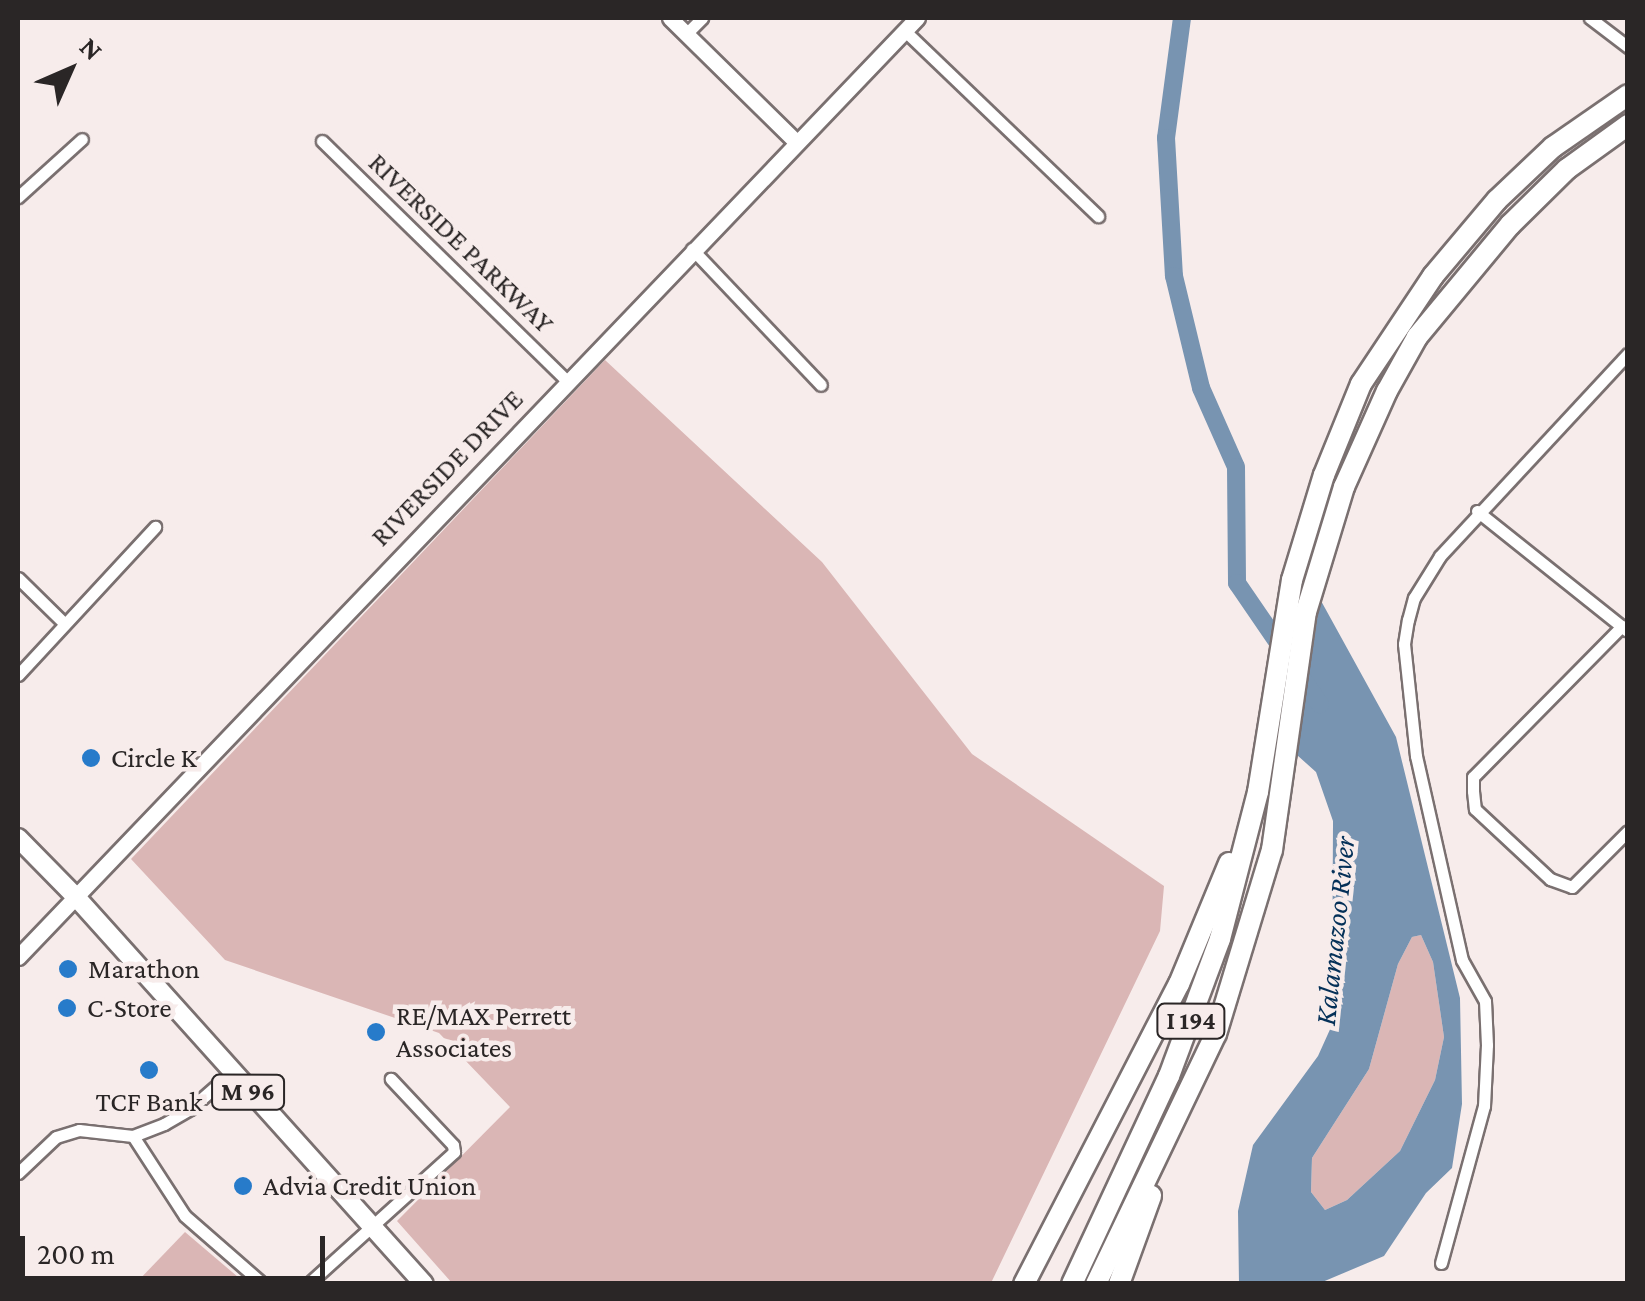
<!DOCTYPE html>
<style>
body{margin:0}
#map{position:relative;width:1645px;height:1301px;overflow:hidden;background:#f7eceb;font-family:"Crimson Pro",serif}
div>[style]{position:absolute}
.green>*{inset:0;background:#dab6b5}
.water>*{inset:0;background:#7894b1}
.river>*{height:18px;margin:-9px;padding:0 9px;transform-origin:9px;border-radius:9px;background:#7894b1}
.roads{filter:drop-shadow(2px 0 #7a7070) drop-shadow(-2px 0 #7a7070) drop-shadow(0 2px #7a7070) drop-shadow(0 -2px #7a7070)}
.street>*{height:11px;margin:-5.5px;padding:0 5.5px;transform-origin:5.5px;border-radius:5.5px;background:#fff}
.secondary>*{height:15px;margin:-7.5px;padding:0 7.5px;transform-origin:7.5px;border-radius:7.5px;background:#fff}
.primary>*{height:18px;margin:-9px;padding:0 9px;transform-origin:9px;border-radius:9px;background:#fff}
.highway>*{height:20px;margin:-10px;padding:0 10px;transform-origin:10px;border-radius:10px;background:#fff}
.dots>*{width:28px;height:28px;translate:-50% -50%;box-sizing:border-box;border:5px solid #f7eceb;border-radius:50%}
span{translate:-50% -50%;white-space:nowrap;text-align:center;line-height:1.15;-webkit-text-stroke:9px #f7eceb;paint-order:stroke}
.shield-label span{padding:2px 8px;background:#f7eceb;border:2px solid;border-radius:8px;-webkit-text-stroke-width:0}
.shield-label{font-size:25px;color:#2a2626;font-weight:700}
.street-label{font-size:28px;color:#2a2626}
.poi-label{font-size:28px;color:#2a2626}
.left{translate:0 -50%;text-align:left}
.water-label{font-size:30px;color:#043058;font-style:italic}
.frame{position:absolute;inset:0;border:20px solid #2a2626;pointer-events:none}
.north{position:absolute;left:20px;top:20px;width:100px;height:100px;-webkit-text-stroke:8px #f7eceb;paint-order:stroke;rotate:45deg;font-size:28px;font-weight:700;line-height:40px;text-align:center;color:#2a2626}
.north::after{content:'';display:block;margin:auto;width:35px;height:45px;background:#2a2626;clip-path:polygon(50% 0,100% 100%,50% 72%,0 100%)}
.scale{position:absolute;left:20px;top:1236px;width:305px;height:45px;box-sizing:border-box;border:5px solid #2a2626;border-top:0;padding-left:12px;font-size:30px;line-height:35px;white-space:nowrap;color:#2a2626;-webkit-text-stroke:8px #f7eceb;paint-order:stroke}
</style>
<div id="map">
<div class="green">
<div style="clip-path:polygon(605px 360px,822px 562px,972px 754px,1164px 886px,1160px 931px,991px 1283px,452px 1283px,397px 1221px,510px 1107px,439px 1033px,225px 960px,131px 859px)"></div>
<div style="clip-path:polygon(1421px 935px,1433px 962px,1444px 1037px,1435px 1080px,1400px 1151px,1347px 1200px,1325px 1210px,1311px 1192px,1312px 1158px,1369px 1069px,1398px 964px,1412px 937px)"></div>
<div style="clip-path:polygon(185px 1232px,245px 1283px,136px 1283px)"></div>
</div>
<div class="water">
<div style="clip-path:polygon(evenodd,1320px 599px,1396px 737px,1460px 998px,1462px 1104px,1452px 1168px,1426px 1193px,1384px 1256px,1320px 1283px,1239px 1284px,1238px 1211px,1253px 1145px,1318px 1056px,1332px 1025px,1333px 821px,1316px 772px,1297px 755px,1320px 599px,1421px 935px,1433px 962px,1444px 1037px,1435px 1080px,1400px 1151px,1347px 1200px,1325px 1210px,1311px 1192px,1312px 1158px,1369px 1069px,1398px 964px,1412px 937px,1421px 935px)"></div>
</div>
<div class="river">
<div style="left:1182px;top:18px;width:121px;rotate:97.6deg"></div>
<div style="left:1166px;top:138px;width:138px;rotate:86.7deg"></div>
<div style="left:1174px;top:276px;width:115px;rotate:76.4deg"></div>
<div style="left:1201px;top:388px;width:86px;rotate:66.1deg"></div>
<div style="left:1236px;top:467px;width:116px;rotate:89.5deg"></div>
<div style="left:1237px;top:583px;width:147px;rotate:55.6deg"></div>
</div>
<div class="roads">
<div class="street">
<div style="left:1590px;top:18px;width:48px;rotate:37.3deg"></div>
<div style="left:904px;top:30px;width:269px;rotate:43.8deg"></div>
<div style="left:686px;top:34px;width:23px;rotate:-45deg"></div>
<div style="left:322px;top:141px;width:342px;rotate:44.4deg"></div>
<div style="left:18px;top:197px;width:86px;rotate:-42.2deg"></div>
<div style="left:692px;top:249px;width:187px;rotate:46.5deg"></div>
<div style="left:1477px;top:511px;width:191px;rotate:38.6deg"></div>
<div style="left:18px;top:578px;width:63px;rotate:44.4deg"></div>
<div style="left:1622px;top:626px;width:212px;rotate:134.6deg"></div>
<div style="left:1473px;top:777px;width:14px;rotate:90deg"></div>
<div style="left:1473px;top:791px;width:18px;rotate:84deg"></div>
<div style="left:1475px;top:809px;width:103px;rotate:43deg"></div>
<div style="left:1550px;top:879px;width:23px;rotate:20deg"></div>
<div style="left:1572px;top:887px;width:79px;rotate:-45deg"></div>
<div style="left:18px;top:675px;width:202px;rotate:-47.2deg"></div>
<div style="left:133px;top:1136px;width:95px;rotate:57deg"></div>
<div style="left:185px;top:1216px;width:103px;rotate:41.1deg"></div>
<div style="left:18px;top:1173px;width:52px;rotate:-43.5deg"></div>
<div style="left:56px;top:1137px;width:24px;rotate:-17deg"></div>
<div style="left:79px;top:1130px;width:54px;rotate:6.3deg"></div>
<div style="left:133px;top:1136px;width:33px;rotate:-21deg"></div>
<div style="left:164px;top:1124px;width:30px;rotate:-30deg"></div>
<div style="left:190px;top:1109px;width:55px;rotate:-41.3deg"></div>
<div style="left:1441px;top:1263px;width:163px;rotate:-74.7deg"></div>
<div style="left:1484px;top:1106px;width:61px;rotate:-87.2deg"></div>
<div style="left:1487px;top:1045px;width:44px;rotate:-92.6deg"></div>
<div style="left:1485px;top:1001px;width:47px;rotate:-119.3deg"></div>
<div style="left:1462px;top:960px;width:209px;rotate:-102.7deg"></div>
<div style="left:1416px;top:756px;width:113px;rotate:-96.1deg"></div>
<div style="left:1404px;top:644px;width:24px;rotate:-81deg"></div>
<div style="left:1408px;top:620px;width:23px;rotate:-75deg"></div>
<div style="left:1414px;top:598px;width:49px;rotate:-58.2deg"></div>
<div style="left:1440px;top:556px;width:276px;rotate:-47.1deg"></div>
<div style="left:308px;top:1284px;width:197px;rotate:-42.1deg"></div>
<div style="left:454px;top:1152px;width:7px;rotate:-98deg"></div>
<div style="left:453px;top:1145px;width:91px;rotate:-133.2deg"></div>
</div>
<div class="secondary">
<div style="left:670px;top:18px;width:175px;rotate:44.5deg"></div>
<div style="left:18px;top:957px;width:1300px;rotate:-46.25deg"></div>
</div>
<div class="primary">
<div style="left:18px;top:838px;width:83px;rotate:45.5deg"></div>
<div style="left:76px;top:897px;width:520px;rotate:48.04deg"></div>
</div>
<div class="highway">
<div style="left:1024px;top:1284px;width:338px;rotate:-62.7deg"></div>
<div style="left:1179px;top:984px;width:131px;rotate:-67.5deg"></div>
<div style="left:1072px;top:1284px;width:230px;rotate:-65deg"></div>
<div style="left:1169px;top:1076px;width:146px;rotate:-69.6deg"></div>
<div style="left:1220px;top:939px;width:152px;rotate:-75.5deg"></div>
<div style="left:1258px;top:792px;width:215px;rotate:-80.9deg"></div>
<div style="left:1292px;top:580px;width:110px;rotate:-73.1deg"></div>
<div style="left:1324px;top:475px;width:98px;rotate:-67.9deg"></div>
<div style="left:1361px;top:384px;width:130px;rotate:-56.3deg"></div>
<div style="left:1433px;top:276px;width:99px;rotate:-49.9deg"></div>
<div style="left:1497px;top:200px;width:77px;rotate:-43.4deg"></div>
<div style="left:1553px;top:147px;width:91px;rotate:-34.7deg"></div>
<div style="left:1096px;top:1284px;width:277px;rotate:-64.4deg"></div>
<div style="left:1216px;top:1034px;width:192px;rotate:-73.1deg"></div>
<div style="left:1272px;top:850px;width:240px;rotate:-81.9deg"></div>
<div style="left:1306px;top:612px;width:131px;rotate:-73.1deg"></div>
<div style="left:1344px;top:487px;width:105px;rotate:-65.9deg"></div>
<div style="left:1387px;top:391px;width:62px;rotate:-60.9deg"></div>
<div style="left:1417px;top:337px;width:146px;rotate:-50.3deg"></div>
<div style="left:1510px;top:225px;width:80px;rotate:-44.5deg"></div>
<div style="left:1567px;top:169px;width:75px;rotate:-35.8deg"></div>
<div style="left:1119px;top:1284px;width:94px;rotate:-70deg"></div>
</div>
</div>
<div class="dots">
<div style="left:91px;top:758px;background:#277bca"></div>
<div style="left:68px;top:969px;background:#277bca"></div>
<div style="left:67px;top:1008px;background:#277bca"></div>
<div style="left:376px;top:1032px;background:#277bca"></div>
<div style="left:149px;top:1070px;background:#277bca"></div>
<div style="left:243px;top:1186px;background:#277bca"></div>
</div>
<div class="shield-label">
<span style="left:1191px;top:1021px">I 194</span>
<span style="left:248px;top:1092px">M 96</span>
</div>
<div class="street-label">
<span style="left:461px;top:243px;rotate:44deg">RIVERSIDE PARKWAY</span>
<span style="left:447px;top:468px;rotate:-46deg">RIVERSIDE DRIVE</span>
</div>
<div class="poi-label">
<span class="left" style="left:111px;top:758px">Circle K</span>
<span class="left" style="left:88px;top:969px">Marathon</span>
<span class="left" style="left:87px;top:1008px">C-Store</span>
<span class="left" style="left:396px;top:1032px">RE/MAX Perrett<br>Associates</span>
<span style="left:149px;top:1102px">TCF Bank</span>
<span class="left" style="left:263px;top:1186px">Advia Credit Union</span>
</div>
<div class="water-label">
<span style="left:1335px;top:931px;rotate:-84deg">Kalamazoo River</span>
</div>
<div class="frame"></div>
<div class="north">N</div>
<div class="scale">200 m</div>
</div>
